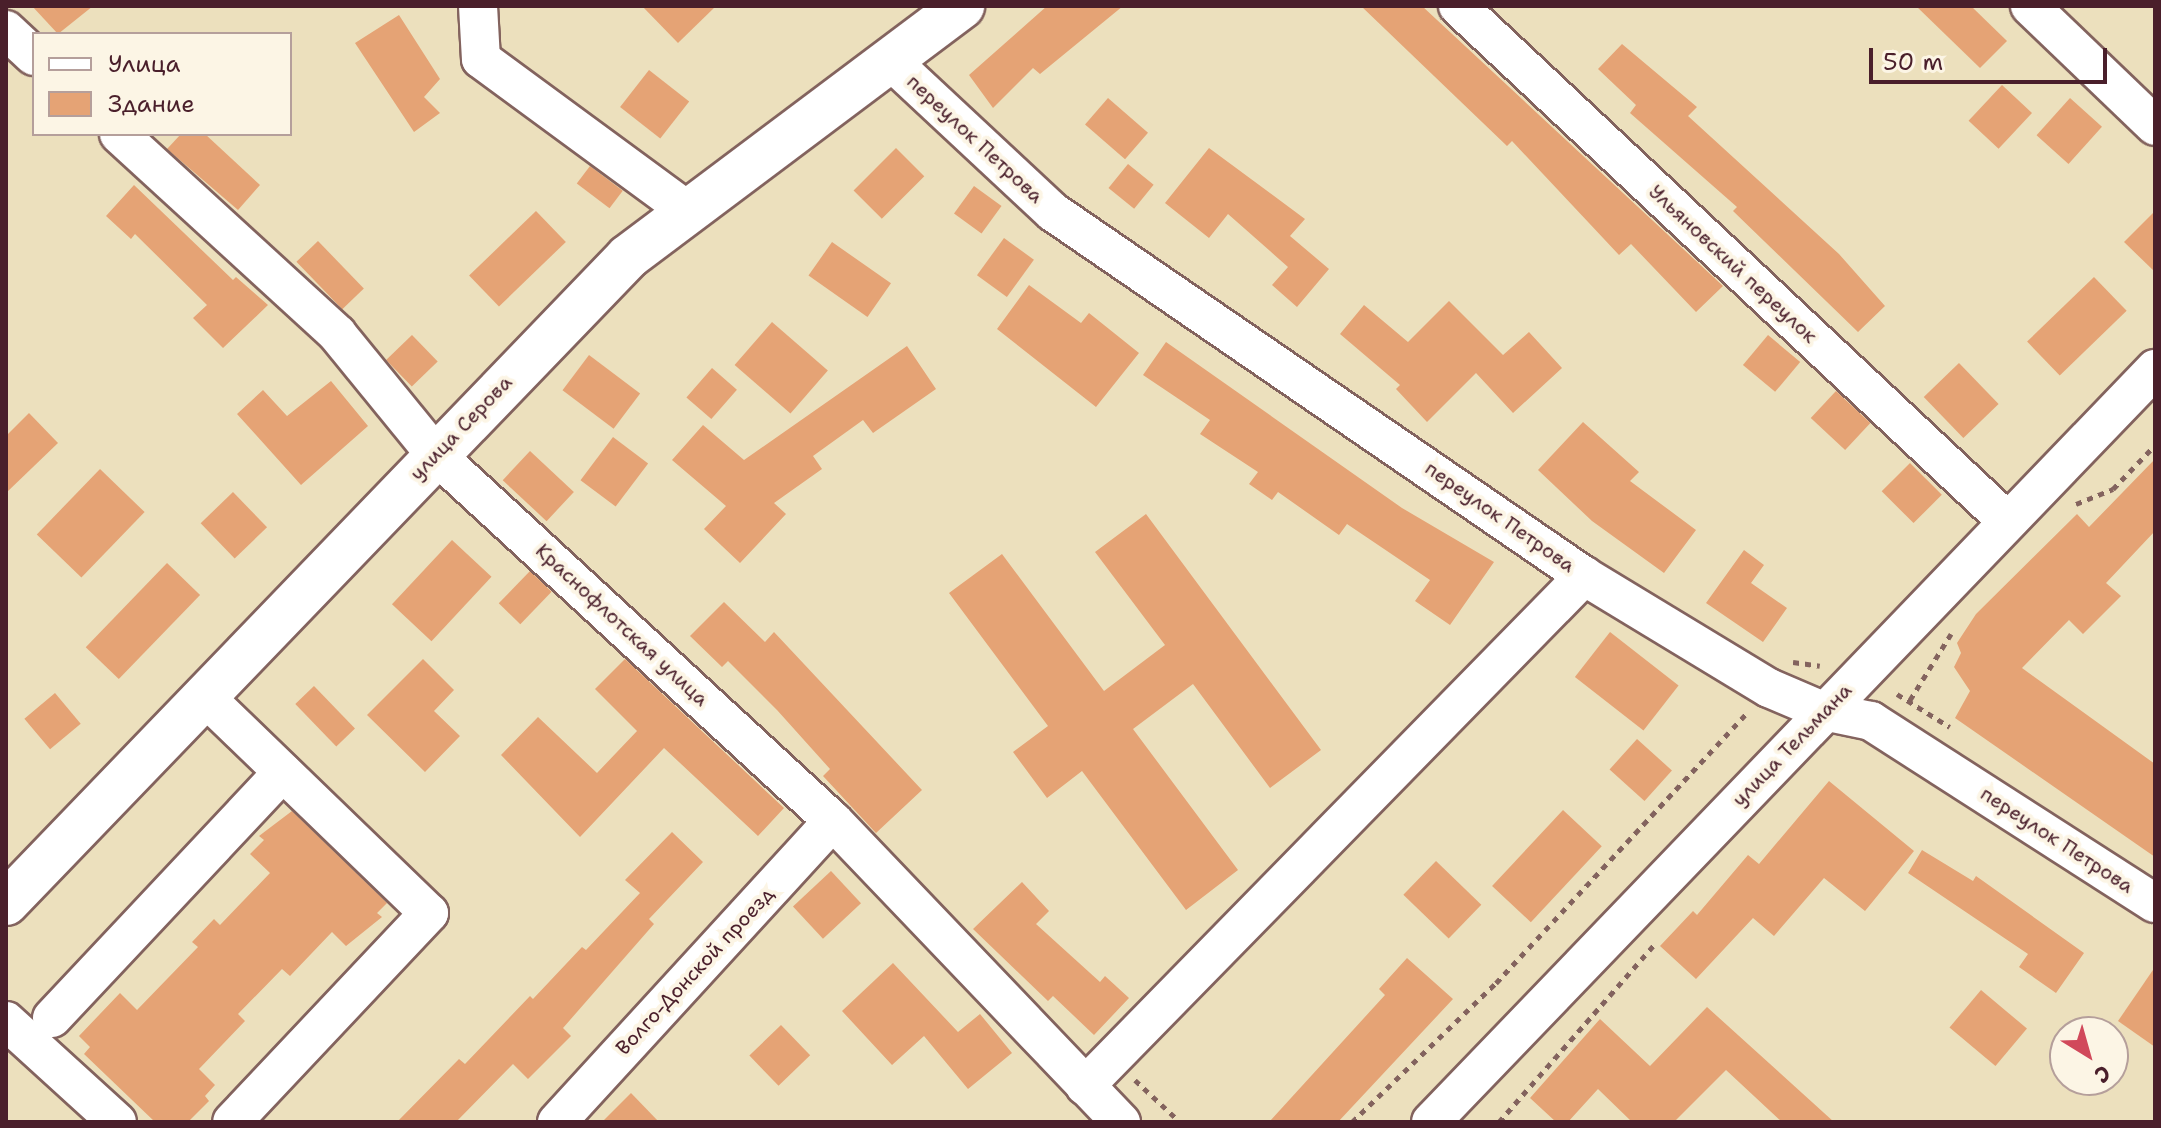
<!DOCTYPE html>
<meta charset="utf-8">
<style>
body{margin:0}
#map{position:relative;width:2161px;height:1128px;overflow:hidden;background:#ece0bd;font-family:"Shantell Sans",sans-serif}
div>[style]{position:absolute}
.building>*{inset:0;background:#e5a375;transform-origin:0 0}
.path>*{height:5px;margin-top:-2.5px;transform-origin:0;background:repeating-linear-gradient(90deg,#83635e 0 6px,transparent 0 12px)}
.roads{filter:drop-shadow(2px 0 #83635e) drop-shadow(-2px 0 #83635e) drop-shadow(0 2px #83635e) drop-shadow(0 -2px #83635e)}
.minor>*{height:38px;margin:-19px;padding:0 19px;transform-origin:19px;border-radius:19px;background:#fff}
.major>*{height:44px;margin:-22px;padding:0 22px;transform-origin:22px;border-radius:22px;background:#fff}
span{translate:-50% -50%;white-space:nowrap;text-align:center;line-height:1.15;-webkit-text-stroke:8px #fcf5e5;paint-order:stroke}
.street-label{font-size:20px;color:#4a1f2b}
.frame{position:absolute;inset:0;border:8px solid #4a1f2b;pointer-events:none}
.legend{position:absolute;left:32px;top:32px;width:260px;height:104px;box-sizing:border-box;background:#fcf5e5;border:2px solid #b59f9b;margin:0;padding:10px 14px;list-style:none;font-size:24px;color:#4a1f2b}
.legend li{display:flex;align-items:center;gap:16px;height:40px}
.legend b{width:40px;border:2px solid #b59f9b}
.north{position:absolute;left:2049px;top:1016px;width:80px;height:80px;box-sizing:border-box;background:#fcf5e5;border:2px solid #b59f9b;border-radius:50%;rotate:143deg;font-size:22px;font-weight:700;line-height:32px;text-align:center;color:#4a1f2b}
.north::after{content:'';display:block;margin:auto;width:28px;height:36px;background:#d1495b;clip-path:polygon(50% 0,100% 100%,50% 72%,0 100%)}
.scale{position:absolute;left:1869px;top:48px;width:238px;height:36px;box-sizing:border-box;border:4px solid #4a1f2b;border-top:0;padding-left:10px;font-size:24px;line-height:28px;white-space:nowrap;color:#4a1f2b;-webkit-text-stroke:6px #fcf5e5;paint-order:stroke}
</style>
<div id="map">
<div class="building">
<div style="clip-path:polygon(32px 6px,93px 6px,58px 34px)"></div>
<div style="clip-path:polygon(642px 6px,716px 6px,678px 43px)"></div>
<div style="clip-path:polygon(1047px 6px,1123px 6px,1040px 74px,1033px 68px,993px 108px,969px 75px)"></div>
<div style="clip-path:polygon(1361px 6px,1422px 6px,1723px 286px,1696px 312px,1631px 244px,1619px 255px,1512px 141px,1507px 146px)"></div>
<div style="clip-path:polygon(1916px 6px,1971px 6px,2007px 41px,1980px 68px)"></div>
<div style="clip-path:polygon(399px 15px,440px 79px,424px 97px,440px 113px,414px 132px,355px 43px)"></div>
<div style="clip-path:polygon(1622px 44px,1697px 107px,1688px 116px,1839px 254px,1885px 306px,1858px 332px,1733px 211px,1737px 207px,1630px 113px,1636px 105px,1598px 69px)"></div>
<div style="left:649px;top:70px;width:51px;height:47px;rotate:38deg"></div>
<div style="left:2002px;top:85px;width:41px;height:49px;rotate:43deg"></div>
<div style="left:1108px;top:98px;width:53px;height:35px;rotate:41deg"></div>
<div style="left:2070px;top:98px;width:43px;height:50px;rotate:42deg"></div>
<div style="clip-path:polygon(181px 134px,205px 134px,260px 185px,238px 210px,167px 149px)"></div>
<div style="left:896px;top:148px;width:40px;height:60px;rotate:45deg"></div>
<div style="clip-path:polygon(1209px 148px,1305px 219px,1290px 236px,1329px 269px,1297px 307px,1272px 285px,1288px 267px,1228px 214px,1209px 238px,1165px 203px)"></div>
<div style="left:1128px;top:164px;width:33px;height:31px;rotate:39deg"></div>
<div style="left:590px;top:166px;width:41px;height:22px;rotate:37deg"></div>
<div style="clip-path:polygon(134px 185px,233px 280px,236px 277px,268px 305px,223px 348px,193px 318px,207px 305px,135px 234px,131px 239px,106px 216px)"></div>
<div style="left:974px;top:186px;width:34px;height:34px;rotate:36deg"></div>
<div style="left:536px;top:211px;width:43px;height:93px;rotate:46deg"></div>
<div style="clip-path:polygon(2155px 211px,2155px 272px,2124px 242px)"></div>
<div style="left:1004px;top:238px;width:37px;height:46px;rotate:36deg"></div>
<div style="left:318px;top:241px;width:66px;height:30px;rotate:46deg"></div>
<div style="left:832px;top:242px;width:72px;height:41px;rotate:35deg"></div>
<div style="left:2094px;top:277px;width:47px;height:93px;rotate:46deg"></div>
<div style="clip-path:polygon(1029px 285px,1081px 323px,1089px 313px,1139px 353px,1096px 407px,997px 329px)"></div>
<div style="clip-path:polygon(1449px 301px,1503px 355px,1529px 332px,1562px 368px,1513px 413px,1476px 373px,1427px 422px,1396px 389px,1400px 385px,1340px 334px,1364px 305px,1408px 342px)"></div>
<div style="left:772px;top:322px;width:74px;height:57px;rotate:41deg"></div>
<div style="left:412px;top:335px;width:37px;height:36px;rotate:46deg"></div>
<div style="left:1768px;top:335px;width:42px;height:39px;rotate:40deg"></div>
<div style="clip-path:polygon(1166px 342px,1402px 508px,1494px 562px,1450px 625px,1415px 601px,1430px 580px,1347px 524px,1339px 535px,1278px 492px,1272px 500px,1249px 484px,1258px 472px,1200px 434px,1210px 420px,1143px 375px)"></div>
<div style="clip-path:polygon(907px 346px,936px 389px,873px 433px,863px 420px,813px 456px,822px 469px,774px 503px,786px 514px,740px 563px,704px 529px,726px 506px,672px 460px,703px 425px,744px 460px)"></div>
<div style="left:589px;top:355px;width:64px;height:44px;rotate:37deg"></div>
<div style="left:1959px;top:363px;width:57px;height:49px;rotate:46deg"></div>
<div style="left:712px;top:368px;width:33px;height:39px;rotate:41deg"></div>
<div style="clip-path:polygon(331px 381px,368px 426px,301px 485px,237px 414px,263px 390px,287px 416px)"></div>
<div style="left:1836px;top:391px;width:47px;height:37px;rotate:43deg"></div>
<div style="clip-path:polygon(29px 413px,58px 443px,6px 493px,6px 436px)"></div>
<div style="clip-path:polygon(1583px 422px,1639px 472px,1630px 481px,1696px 530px,1664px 573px,1592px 521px,1538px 470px)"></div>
<div style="left:613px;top:437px;width:44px;height:54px;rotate:37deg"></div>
<div style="left:530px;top:451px;width:60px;height:40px;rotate:43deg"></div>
<div style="clip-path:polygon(2155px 459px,2155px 531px,2106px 583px,2121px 596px,2083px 634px,2069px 620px,2022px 668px,2155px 764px,2155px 857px,1955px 718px,1970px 691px,1954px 667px,1961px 653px,1957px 643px,1976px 614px,2077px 514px,2089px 527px)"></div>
<div style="left:1910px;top:463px;width:45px;height:40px;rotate:45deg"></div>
<div style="left:100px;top:469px;width:62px;height:91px;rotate:44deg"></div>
<div style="left:233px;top:492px;width:49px;height:45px;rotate:46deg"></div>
<div style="clip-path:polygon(1146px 514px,1321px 750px,1270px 788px,1193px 684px,1133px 729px,1238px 870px,1186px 910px,1082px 771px,1047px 798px,1013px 752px,1048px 726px,949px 593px,1002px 554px,1104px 691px,1165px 645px,1095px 552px)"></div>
<div style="left:452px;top:540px;width:54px;height:88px;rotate:43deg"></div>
<div style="clip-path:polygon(1744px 550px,1764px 565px,1751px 583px,1787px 608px,1763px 642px,1706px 603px)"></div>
<div style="left:167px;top:563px;width:46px;height:117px;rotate:44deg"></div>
<div style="left:530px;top:571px;width:30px;height:45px;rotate:44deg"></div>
<div style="clip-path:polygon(724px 602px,765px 642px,774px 632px,922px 790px,876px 833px,823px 776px,830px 769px,777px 710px,728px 661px,722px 667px,690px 636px)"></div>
<div style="left:1610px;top:632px;width:87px;height:57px;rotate:38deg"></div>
<div style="clip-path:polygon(423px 659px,454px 690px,434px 711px,460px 736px,425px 772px,367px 715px)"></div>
<div style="clip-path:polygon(625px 659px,784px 808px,758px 836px,664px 748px,580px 837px,501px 755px,538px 717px,597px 773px,637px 731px,595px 689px)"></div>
<div style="left:314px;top:686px;width:59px;height:26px;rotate:46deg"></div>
<div style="left:55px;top:693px;width:40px;height:40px;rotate:50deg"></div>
<div style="left:1637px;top:739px;width:47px;height:41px;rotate:42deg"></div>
<div style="clip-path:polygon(1829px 781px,1914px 851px,1865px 911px,1824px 878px,1774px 936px,1753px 918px,1696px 979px,1660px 946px,1693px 911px,1697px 915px,1748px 855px,1759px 864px)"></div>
<div style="left:1563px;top:810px;width:53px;height:104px;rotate:43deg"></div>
<div style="clip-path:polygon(292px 811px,387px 903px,377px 913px,382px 917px,346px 946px,332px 932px,290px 976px,282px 969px,238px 1014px,245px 1021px,199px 1069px,215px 1085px,205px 1096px,209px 1101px,188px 1122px,155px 1122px,84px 1054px,90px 1047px,79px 1036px,120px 993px,137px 1010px,198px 947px,192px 942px,214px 919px,220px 925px,270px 873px,250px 854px,264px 840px,259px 836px)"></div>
<div style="clip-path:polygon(672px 832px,703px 862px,649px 919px,654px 924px,563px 1028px,571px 1036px,528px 1079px,513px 1064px,456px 1122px,397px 1122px,459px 1059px,465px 1064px,530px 996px,533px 999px,582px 947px,586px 950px,640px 893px,625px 880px)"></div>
<div style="clip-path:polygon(1922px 850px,1973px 881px,1976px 876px,2084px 953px,2056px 993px,2019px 967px,2028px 954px,1908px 873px)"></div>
<div style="left:1436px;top:861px;width:63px;height:47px;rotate:44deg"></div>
<div style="left:831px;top:871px;width:44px;height:52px;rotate:47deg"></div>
<div style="clip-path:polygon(1022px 882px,1049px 911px,1036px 924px,1100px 982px,1105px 976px,1129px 998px,1094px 1035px,1053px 996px,1048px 1001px,973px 929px)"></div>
<div style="clip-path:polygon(1407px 958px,1453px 999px,1338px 1122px,1269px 1122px,1385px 995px,1379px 989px)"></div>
<div style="clip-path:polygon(893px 963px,958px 1032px,980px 1014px,1012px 1053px,968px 1089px,924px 1036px,892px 1065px,842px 1011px)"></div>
<div style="clip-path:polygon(2155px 967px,2155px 1047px,2118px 1021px)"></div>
<div style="left:1981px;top:990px;width:60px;height:49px;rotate:40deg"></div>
<div style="clip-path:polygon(1707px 1007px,1834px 1122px,1782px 1122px,1726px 1070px,1674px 1122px,1632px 1122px,1598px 1089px,1568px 1122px,1556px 1122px,1530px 1098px,1600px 1019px,1650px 1066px)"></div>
<div style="left:781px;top:1025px;width:42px;height:44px;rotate:46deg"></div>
<div style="clip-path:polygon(631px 1093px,659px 1122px,602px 1122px)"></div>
</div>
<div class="path">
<div style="left:2076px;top:504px;width:40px;rotate:-22deg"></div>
<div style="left:2113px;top:489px;width:61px;rotate:-46.3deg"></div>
<div style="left:1793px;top:662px;width:27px;rotate:8deg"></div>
<div style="left:1897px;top:694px;width:62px;rotate:31.9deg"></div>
<div style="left:1910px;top:700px;width:78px;rotate:-58.2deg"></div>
<div style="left:1135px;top:1080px;width:62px;rotate:43deg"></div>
<div style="left:1352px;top:1122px;width:200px;rotate:-44deg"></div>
<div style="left:1496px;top:983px;width:367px;rotate:-47.1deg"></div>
<div style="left:1499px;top:1122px;width:235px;rotate:-48.8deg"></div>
</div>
<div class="roads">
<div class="minor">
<div style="left:478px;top:6px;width:53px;rotate:86.8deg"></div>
<div style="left:481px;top:59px;width:258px;rotate:36.3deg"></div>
<div style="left:1458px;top:6px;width:754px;rotate:43.17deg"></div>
<div style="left:2030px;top:6px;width:173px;rotate:43.8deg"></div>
<div style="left:6px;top:30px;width:38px;rotate:43deg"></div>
<div style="left:890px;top:60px;width:223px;rotate:43deg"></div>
<div style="left:1053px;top:212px;width:644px;rotate:34.43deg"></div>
<div style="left:1584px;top:576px;width:216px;rotate:31.2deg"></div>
<div style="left:1769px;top:688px;width:59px;rotate:23.1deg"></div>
<div style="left:1823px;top:711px;width:49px;rotate:11.8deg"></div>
<div style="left:1871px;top:721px;width:337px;rotate:32.7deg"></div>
<div style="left:119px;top:134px;width:296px;rotate:42.5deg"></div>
<div style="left:337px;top:334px;width:155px;rotate:50.8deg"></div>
<div style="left:435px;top:454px;width:541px;rotate:42.68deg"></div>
<div style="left:833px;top:821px;width:417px;rotate:46.3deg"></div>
<div style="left:203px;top:695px;width:314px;rotate:44deg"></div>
<div style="left:429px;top:913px;width:287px;rotate:133.3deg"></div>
<div style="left:52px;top:1018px;width:337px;rotate:-46.8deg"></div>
<div style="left:6px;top:1021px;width:150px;rotate:42.3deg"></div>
<div style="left:1085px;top:1086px;width:714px;rotate:-45.62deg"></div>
<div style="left:557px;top:1122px;width:408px;rotate:-47.5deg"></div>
<div style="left:1431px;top:1122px;width:1045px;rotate:-46.12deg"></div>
</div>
<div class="major">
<div style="left:6px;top:903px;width:897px;rotate:-46.08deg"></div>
<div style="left:628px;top:257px;width:418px;rotate:-36.9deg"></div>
</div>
</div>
<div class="street-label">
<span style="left:975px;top:139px;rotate:43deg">переулок Петрова</span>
<span style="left:1733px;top:264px;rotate:43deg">Ульяновский переулок</span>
<span style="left:461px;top:428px;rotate:-46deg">улица Серова</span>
<span style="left:1500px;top:517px;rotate:35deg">переулок Петрова</span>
<span style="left:622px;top:625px;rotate:43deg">Краснофлотская улица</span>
<span style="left:1792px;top:745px;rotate:-46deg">улица Тельмана</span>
<span style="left:2057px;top:840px;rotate:33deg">переулок Петрова</span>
<span style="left:695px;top:971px;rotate:-47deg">Волго-Донской проезд</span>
</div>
<div class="frame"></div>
<ul class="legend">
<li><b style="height:10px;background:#fff"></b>Улица</li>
<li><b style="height:22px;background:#e5a375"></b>Здание</li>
</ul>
<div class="north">С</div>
<div class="scale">50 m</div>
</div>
